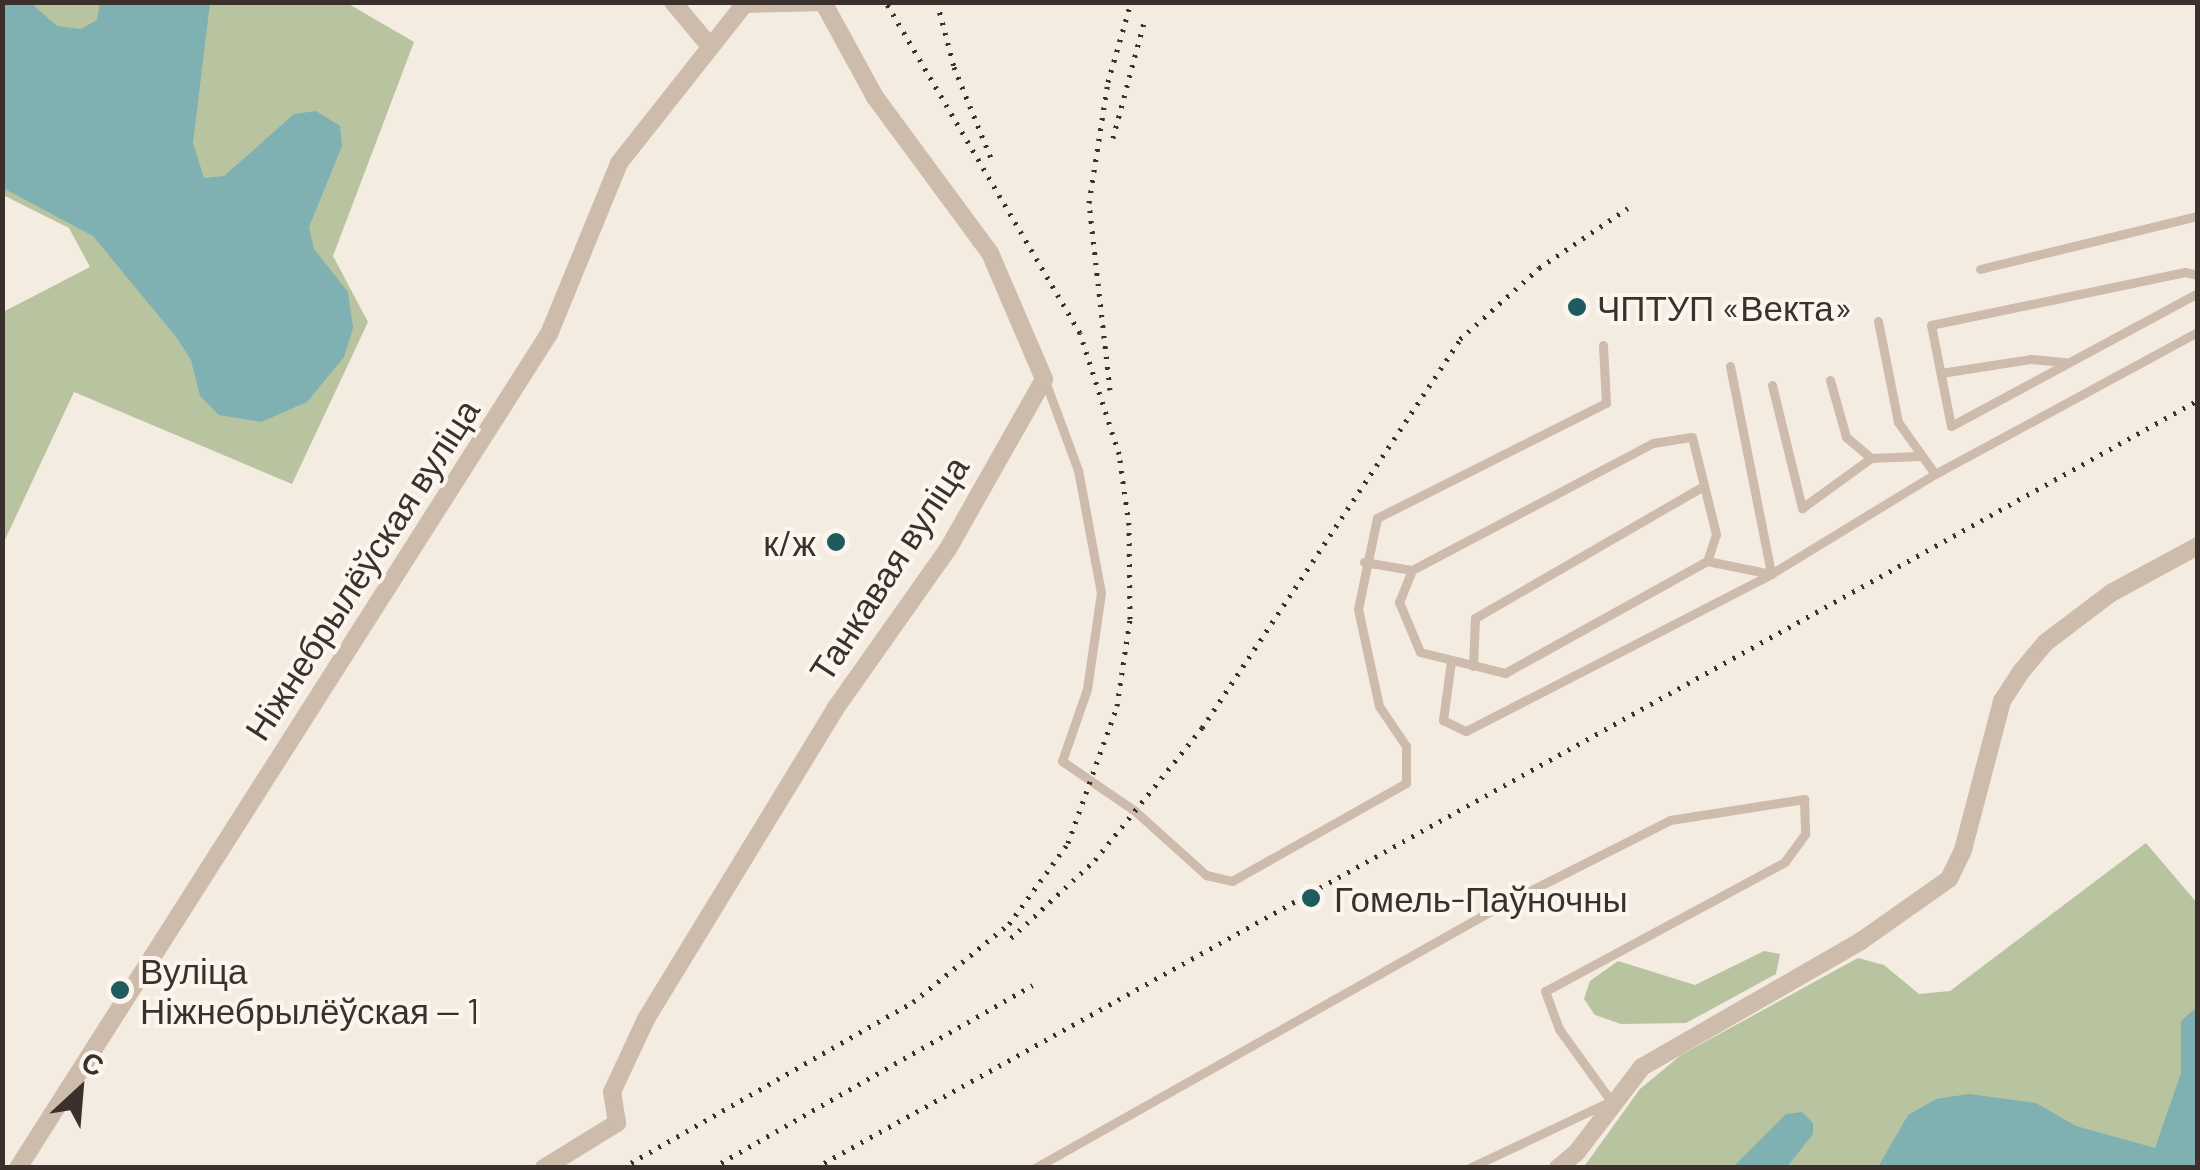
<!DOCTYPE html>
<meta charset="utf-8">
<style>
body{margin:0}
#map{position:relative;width:2200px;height:1170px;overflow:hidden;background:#f4ebe1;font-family:Barlow,sans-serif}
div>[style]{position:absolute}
.green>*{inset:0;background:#b8c4a0}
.water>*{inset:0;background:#7fb0b2}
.service>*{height:9px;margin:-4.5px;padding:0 4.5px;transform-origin:4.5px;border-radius:4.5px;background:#cdbbac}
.minor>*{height:18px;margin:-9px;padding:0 9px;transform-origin:9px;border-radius:9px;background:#cdbbac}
.rail>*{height:5px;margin-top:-2.5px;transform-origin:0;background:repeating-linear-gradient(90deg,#3b302b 0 2.5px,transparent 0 10.5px)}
.dots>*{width:28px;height:28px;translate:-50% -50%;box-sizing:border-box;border:5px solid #fbf5ee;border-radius:50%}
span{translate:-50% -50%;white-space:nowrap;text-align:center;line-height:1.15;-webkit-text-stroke:8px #fbf5ee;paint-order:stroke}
.poi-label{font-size:35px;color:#3b302b}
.left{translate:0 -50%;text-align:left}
.right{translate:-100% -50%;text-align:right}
.street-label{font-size:35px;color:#3b302b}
.frame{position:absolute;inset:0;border:5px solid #3b302b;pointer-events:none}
.north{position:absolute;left:30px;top:1040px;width:100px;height:100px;-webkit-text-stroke:8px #fbf5ee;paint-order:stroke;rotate:26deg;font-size:28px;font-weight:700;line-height:40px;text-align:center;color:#3b302b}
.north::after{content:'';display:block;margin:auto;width:35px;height:45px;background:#3b302b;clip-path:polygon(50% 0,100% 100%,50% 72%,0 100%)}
</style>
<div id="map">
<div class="green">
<div style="clip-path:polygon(3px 3px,347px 3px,414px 42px,333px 256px,368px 322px,292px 484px,74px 392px,3px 544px,3px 312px,90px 267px,69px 228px,3px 195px)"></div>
<div style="clip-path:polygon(2146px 843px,2197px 903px,2197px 1167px,1583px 1168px,1640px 1089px,1681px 1055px,1858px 958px,1884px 965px,1919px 994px,1950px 991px)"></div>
<div style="clip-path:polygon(1764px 951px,1780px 954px,1776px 974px,1686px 1023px,1621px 1024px,1595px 1015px,1584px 999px,1590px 981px,1618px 961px,1695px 985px)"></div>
</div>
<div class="water">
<div style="clip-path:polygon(3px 2px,31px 3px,57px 26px,81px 29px,97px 20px,100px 3px,210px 3px,193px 143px,204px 178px,224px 176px,294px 114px,316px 111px,340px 126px,342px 146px,309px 227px,314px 249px,348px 292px,353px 328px,344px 357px,307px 402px,261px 422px,219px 415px,200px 396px,191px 360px,177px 338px,93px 236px,3px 188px)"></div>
<div style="clip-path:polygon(2197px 1007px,2197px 1167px,1878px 1167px,1908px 1115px,1936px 1099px,1969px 1094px,2036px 1103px,2076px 1126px,2155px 1148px,2181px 1073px,2181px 1021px)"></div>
<div style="clip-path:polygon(1802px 1112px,1813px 1123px,1813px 1134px,1787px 1167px,1733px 1167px,1786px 1114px)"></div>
</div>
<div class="service">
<div style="left:744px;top:8px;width:81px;rotate:-1.4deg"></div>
<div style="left:1980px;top:269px;width:224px;rotate:-13.7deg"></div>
<div style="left:2198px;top:275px;width:13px;rotate:-167deg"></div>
<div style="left:2185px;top:272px;width:259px;rotate:168.2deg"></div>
<div style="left:1931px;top:325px;width:103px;rotate:78.8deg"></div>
<div style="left:1951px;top:426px;width:281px;rotate:-28.3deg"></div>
<div style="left:1878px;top:321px;width:103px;rotate:78.8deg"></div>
<div style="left:1898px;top:422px;width:64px;rotate:54.6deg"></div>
<div style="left:1730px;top:366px;width:212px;rotate:78.8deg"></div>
<div style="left:1941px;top:373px;width:90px;rotate:-8.9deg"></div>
<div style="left:2030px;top:359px;width:36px;rotate:5deg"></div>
<div style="left:1830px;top:380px;width:59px;rotate:74.3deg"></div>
<div style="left:1846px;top:437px;width:33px;rotate:40deg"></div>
<div style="left:1045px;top:381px;width:95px;rotate:69.7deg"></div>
<div style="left:1078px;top:470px;width:125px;rotate:79.4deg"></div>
<div style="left:1101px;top:593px;width:97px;rotate:98.3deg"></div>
<div style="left:1087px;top:689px;width:76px;rotate:109.1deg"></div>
<div style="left:1062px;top:761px;width:88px;rotate:34.4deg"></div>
<div style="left:1135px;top:811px;width:96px;rotate:42deg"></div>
<div style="left:1206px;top:875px;width:27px;rotate:13deg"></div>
<div style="left:1232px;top:881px;width:200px;rotate:-29.4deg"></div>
<div style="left:1406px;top:783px;width:37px;rotate:-90deg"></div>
<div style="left:1406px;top:746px;width:48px;rotate:-124deg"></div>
<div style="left:1379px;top:706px;width:99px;rotate:-102.2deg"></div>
<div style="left:1358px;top:609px;width:93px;rotate:-78.2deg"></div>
<div style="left:1377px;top:518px;width:256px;rotate:-26.7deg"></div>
<div style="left:1606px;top:403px;width:58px;rotate:-93deg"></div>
<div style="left:1772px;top:385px;width:127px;rotate:76.3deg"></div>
<div style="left:1802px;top:508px;width:85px;rotate:-35.9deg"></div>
<div style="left:1871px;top:458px;width:48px;rotate:-2.4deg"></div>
<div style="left:1364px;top:562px;width:49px;rotate:9.5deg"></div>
<div style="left:1412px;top:570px;width:272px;rotate:-27.8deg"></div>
<div style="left:1653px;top:443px;width:39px;rotate:-9deg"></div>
<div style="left:1692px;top:437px;width:100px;rotate:76.1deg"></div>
<div style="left:1716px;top:534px;width:28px;rotate:108deg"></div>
<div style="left:1412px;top:570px;width:35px;rotate:112deg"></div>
<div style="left:1399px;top:602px;width:54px;rotate:67.2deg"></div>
<div style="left:1420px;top:652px;width:88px;rotate:13.9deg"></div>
<div style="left:1505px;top:673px;width:231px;rotate:-29deg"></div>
<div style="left:1707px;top:561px;width:65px;rotate:11.5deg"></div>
<div style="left:1451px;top:661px;width:60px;rotate:97.7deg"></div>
<div style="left:1443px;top:720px;width:25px;rotate:26deg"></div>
<div style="left:1466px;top:731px;width:343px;rotate:-27.2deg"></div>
<div style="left:1771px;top:574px;width:192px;rotate:-31.4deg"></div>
<div style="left:1935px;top:474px;width:299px;rotate:-28.4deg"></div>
<div style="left:1473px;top:666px;width:48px;rotate:-87.6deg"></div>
<div style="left:1475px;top:618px;width:264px;rotate:-30deg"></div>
<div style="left:1035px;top:1168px;width:531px;rotate:-29.41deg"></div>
<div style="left:1498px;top:907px;width:193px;rotate:-26.8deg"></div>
<div style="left:1670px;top:820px;width:136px;rotate:-8.9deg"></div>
<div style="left:1804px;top:799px;width:35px;rotate:88deg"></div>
<div style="left:1805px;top:834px;width:34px;rotate:126deg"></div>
<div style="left:1785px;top:862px;width:272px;rotate:151.7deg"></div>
<div style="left:1545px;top:991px;width:40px;rotate:69.8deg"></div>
<div style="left:1559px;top:1029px;width:89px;rotate:54.2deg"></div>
<div style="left:1611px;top:1101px;width:157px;rotate:154.7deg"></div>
</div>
<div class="minor">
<div style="left:673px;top:2px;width:55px;rotate:50.2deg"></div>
<div style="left:18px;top:1168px;width:989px;rotate:-57.52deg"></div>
<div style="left:549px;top:334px;width:185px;rotate:-67.7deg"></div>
<div style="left:619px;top:163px;width:205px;rotate:-51.7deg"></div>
<div style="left:544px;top:1168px;width:86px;rotate:-31.7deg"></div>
<div style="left:617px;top:1123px;width:31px;rotate:-99deg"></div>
<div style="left:612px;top:1092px;width:81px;rotate:-65deg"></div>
<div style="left:646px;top:1019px;width:363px;rotate:-58.6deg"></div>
<div style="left:835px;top:709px;width:196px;rotate:-54.8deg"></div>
<div style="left:948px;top:549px;width:195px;rotate:-60.5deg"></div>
<div style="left:1044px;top:379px;width:137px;rotate:-113.2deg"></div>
<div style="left:990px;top:253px;width:194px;rotate:-126.4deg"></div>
<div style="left:875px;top:97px;width:108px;rotate:-118.7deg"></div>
<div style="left:1558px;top:1168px;width:25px;rotate:-40deg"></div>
<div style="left:1577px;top:1152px;width:107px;rotate:-52.6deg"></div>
<div style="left:1642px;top:1067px;width:253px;rotate:-29.9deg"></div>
<div style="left:1861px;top:941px;width:108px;rotate:-35.2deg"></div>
<div style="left:1949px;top:879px;width:32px;rotate:-64deg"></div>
<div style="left:1963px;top:850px;width:154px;rotate:-75.3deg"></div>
<div style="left:2002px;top:701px;width:33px;rotate:-57deg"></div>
<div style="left:2020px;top:673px;width:39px;rotate:-50deg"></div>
<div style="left:2045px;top:643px;width:83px;rotate:-37.1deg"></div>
<div style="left:2111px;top:593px;width:99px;rotate:-28.4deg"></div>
</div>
<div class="rail">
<div style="left:937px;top:2px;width:67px;rotate:75.3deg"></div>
<div style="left:954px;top:67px;width:104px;rotate:67.9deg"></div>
<div style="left:1113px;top:138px;width:120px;rotate:-75deg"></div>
<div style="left:1110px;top:390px;width:188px;rotate:-96.4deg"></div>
<div style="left:1089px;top:203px;width:122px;rotate:-81.1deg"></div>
<div style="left:1108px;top:82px;width:83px;rotate:-74deg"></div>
<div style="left:1011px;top:938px;width:115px;rotate:-42.9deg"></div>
<div style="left:1095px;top:860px;width:170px;rotate:-51deg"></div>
<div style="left:1202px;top:728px;width:467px;rotate:-56.4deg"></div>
<div style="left:1460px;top:339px;width:106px;rotate:-41.9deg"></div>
<div style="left:1539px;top:268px;width:107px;rotate:-34deg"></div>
<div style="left:622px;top:1168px;width:335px;rotate:-29.7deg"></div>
<div style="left:913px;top:1002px;width:124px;rotate:-39.1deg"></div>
<div style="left:1009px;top:924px;width:100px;rotate:-53.9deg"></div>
<div style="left:1068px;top:843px;width:145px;rotate:-70.3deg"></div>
<div style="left:1117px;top:706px;width:88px;rotate:-81.5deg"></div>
<div style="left:1130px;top:619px;width:94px;rotate:-90.6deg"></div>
<div style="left:1129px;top:525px;width:72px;rotate:-98deg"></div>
<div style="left:1119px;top:454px;width:127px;rotate:-107.9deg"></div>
<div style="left:1080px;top:333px;width:384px;rotate:-120.4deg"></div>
<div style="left:712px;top:1168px;width:369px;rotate:-29.7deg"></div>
<div style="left:815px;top:1168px;width:1582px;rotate:-29.04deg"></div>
</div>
<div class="dots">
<div style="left:1577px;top:307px;background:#1f5a5e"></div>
<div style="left:836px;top:542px;background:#1f5a5e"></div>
<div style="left:1311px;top:898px;background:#1f5a5e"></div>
<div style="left:120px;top:990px;background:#1f5a5e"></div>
</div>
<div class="poi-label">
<span class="left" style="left:1597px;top:307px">ЧПТУП «Векта»</span>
<span class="right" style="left:816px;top:542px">к/ж</span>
<span class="left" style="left:1334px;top:898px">Гомель-Паўночны</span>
<span class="left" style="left:140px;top:990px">Вуліца<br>Ніжнебрылёўская — 1</span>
</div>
<div class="street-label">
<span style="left:888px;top:568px;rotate:-57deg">Танкавая вуліца</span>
<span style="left:361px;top:569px;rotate:-57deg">Ніжнебрылёўская вуліца</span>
</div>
<div class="frame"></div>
<div class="north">С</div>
</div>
